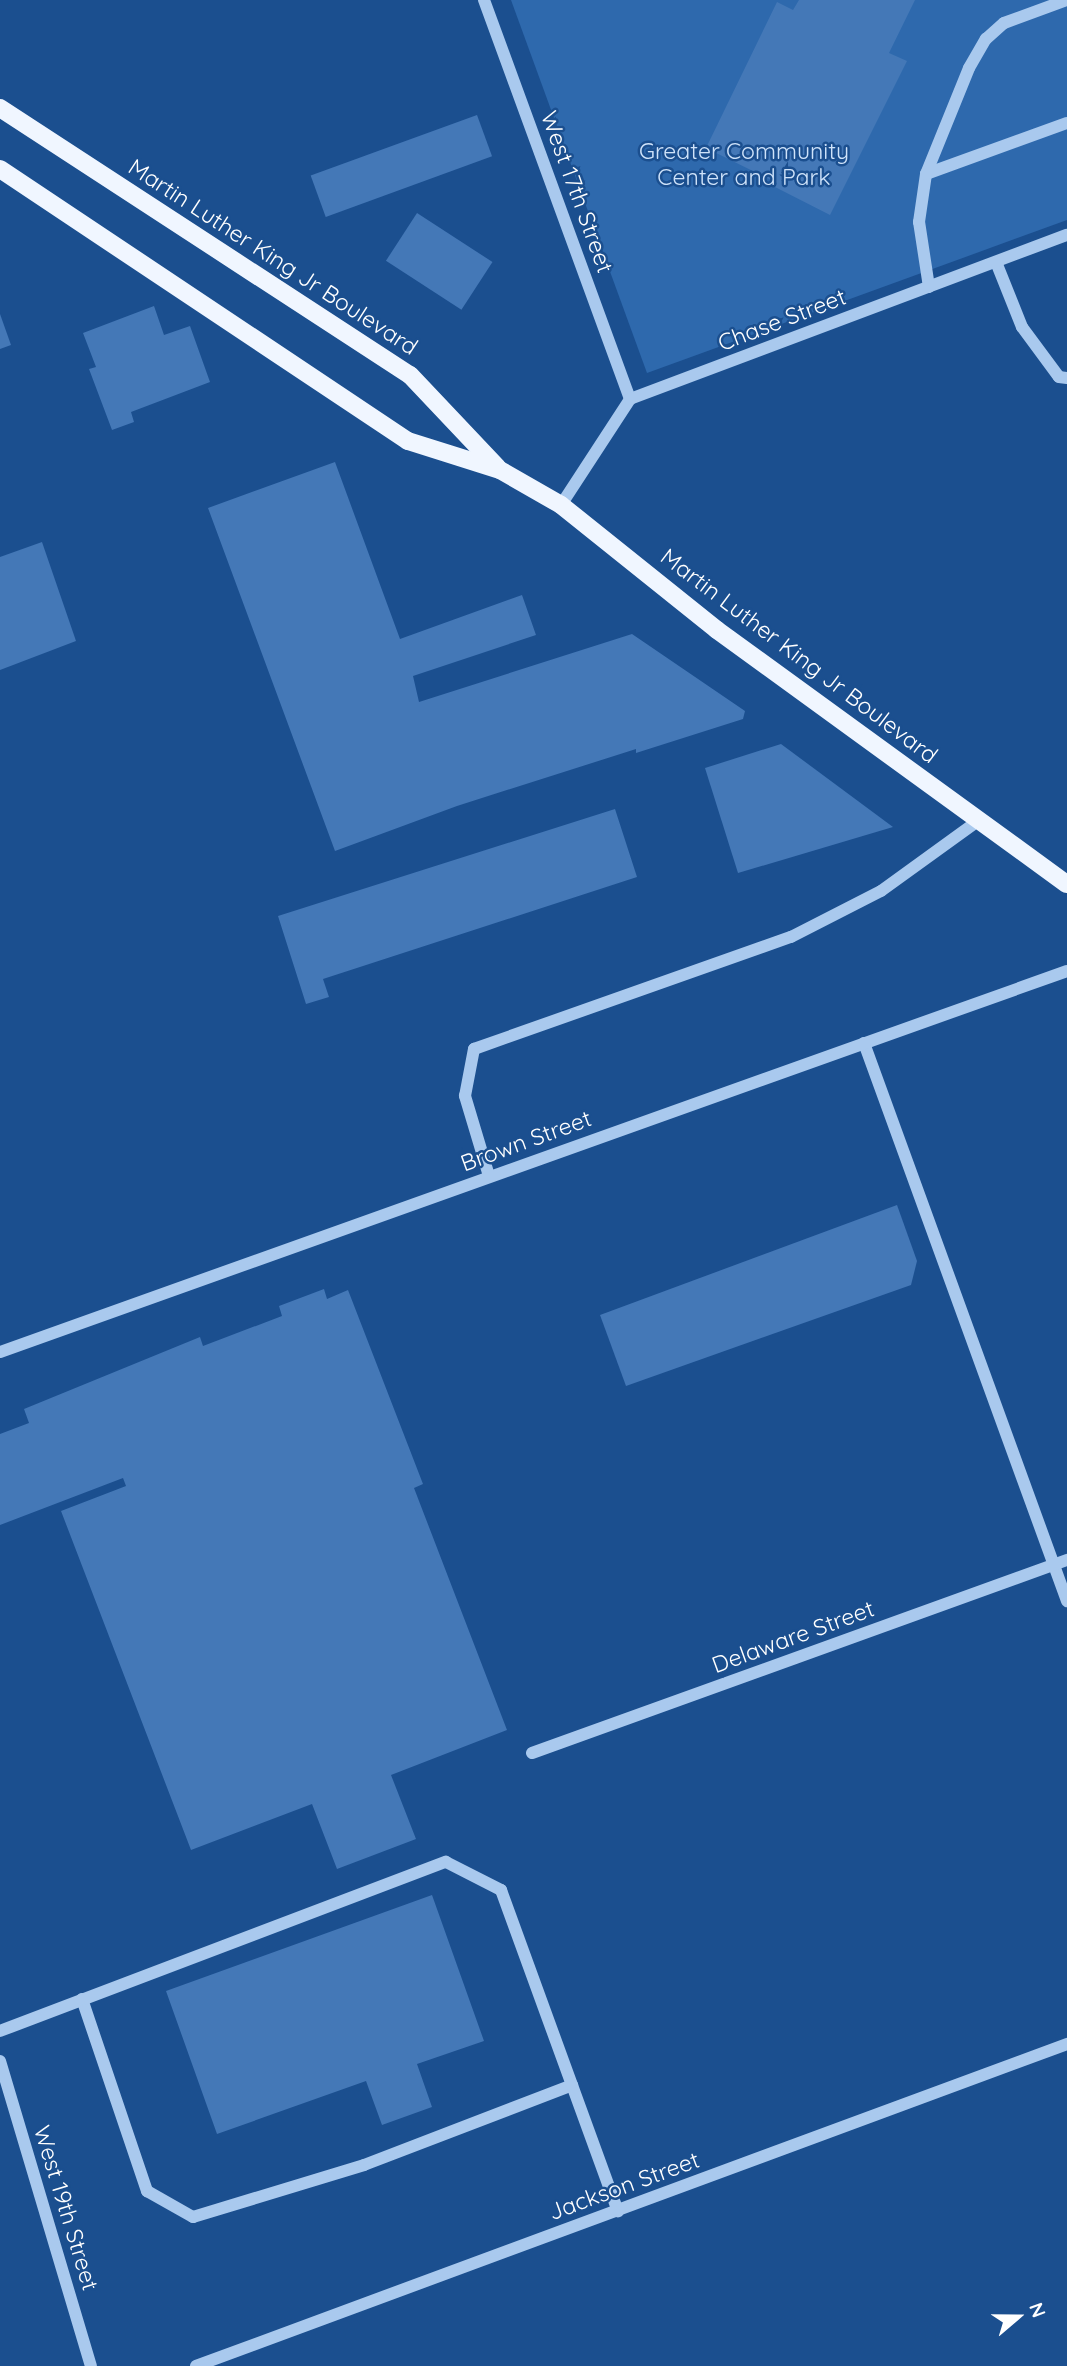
<!DOCTYPE html>
<style>
body{margin:0}
#map{position:relative;width:1067px;height:2366px;overflow:hidden;background:#1b4f8f;font-family:Quicksand,sans-serif}
div>[style]{position:absolute}
.green>*{inset:0;background:#2e69ad}
.building>*{inset:0;background:#4478b7;transform-origin:0 0}
.minor>*{height:12px;margin:-6px;padding:0 6px;transform-origin:6px;border-radius:6px;background:#a9c9ee}
.major>*{height:18px;margin:-9px;padding:0 9px;transform-origin:9px;border-radius:9px;background:#f0f6ff}
span{translate:-50% -50%;white-space:nowrap;text-align:center;line-height:1.15;-webkit-text-stroke:5px #1b4f8f;paint-order:stroke}
.park-label{font-size:23px;color:#cfe3fa}
.street-label{font-size:23px;color:#fff}
.north{position:absolute;left:983px;top:2282px;width:70px;height:70px;-webkit-text-stroke:5px #1b4f8f;paint-order:stroke;rotate:70deg;font-size:19px;font-weight:700;line-height:28px;text-align:center;color:#fff}
.north::after{content:'';display:block;margin:auto;width:24px;height:32px;background:#fff;clip-path:polygon(50% 0,100% 100%,50% 72%,0 100%)}
</style>
<div id="map">
<div class="green">
<div style="clip-path:polygon(511px 0,1067px 0,1067px 220px,647px 373px)"></div>
</div>
<div class="building">
<div style="clip-path:polygon(799px 0,915px 0,889px 53px,907px 61px,830px 215px,775px 187px,777px 183px,706px 148px,777px 2px,793px 10px)"></div>
<div style="left:477px;top:115px;width:44px;height:177px;rotate:70deg"></div>
<div style="left:417px;top:213px;width:90px;height:57px;rotate:33deg"></div>
<div style="clip-path:polygon(154px 306px,164px 335px,190px 326px,210px 382px,131px 412px,134px 422px,112px 430px,89px 369px,96px 367px,83px 333px)"></div>
<div style="clip-path:polygon(0 314px,11px 345px,0 349px)"></div>
<div style="clip-path:polygon(335px 462px,400px 639px,522px 595px,536px 635px,413px 676px,419px 702px,632px 634px,745px 711px,743px 719px,636px 753px,636px 749px,457px 806px,335px 851px,208px 508px)"></div>
<div style="clip-path:polygon(42px 542px,76px 641px,0 670px,0 557px)"></div>
<div style="clip-path:polygon(781px 744px,893px 827px,738px 873px,705px 768px)"></div>
<div style="clip-path:polygon(615px 809px,637px 877px,323px 979px,329px 997px,306px 1004px,278px 916px)"></div>
<div style="clip-path:polygon(897px 1205px,917px 1261px,911px 1285px,626px 1386px,600px 1315px)"></div>
<div style="clip-path:polygon(324px 1289px,327px 1299px,348px 1290px,423px 1484px,414px 1488px,507px 1730px,391px 1775px,416px 1839px,337px 1869px,312px 1804px,191px 1850px,61px 1511px,126px 1486px,123px 1478px,0 1525px,0 1434px,29px 1423px,24px 1409px,200px 1337px,203px 1346px,282px 1316px,279px 1306px)"></div>
<div style="clip-path:polygon(432px 1895px,484px 2041px,417px 2064px,432px 2107px,382px 2125px,366px 2081px,217px 2134px,166px 1991px)"></div>
</div>
<div class="minor">
<div style="left:484px;top:0;width:425px;rotate:69.9deg"></div>
<div style="left:926px;top:174px;width:150px;rotate:-19.9deg"></div>
<div style="left:996px;top:262px;width:70px;rotate:68.2deg"></div>
<div style="left:1022px;top:327px;width:62px;rotate:53.5deg"></div>
<div style="left:1059px;top:377px;width:8px;rotate:7deg"></div>
<div style="left:929px;top:287px;width:66px;rotate:-98.7deg"></div>
<div style="left:919px;top:222px;width:49px;rotate:-81.7deg"></div>
<div style="left:926px;top:174px;width:114px;rotate:-67.9deg"></div>
<div style="left:969px;top:68px;width:34px;rotate:-60deg"></div>
<div style="left:986px;top:39px;width:24px;rotate:-42deg"></div>
<div style="left:1004px;top:23px;width:67px;rotate:-20.1deg"></div>
<div style="left:561px;top:505px;width:126px;rotate:-56.9deg"></div>
<div style="left:630px;top:399px;width:467px;rotate:-20.6deg"></div>
<div style="left:864px;top:1043px;width:594px;rotate:70.01deg"></div>
<div style="left:489px;top:1176px;width:84px;rotate:-106.7deg"></div>
<div style="left:465px;top:1096px;width:48px;rotate:-79.2deg"></div>
<div style="left:474px;top:1049px;width:336px;rotate:-19.5deg"></div>
<div style="left:791px;top:937px;width:101px;rotate:-27.1deg"></div>
<div style="left:881px;top:891px;width:121px;rotate:-35.9deg"></div>
<div style="left:0;top:1352px;width:1133px;rotate:-19.65deg"></div>
<div style="left:532px;top:1753px;width:569px;rotate:-19.84deg"></div>
<div style="left:82px;top:1999px;width:203px;rotate:71.3deg"></div>
<div style="left:147px;top:2191px;width:53px;rotate:29.5deg"></div>
<div style="left:193px;top:2217px;width:179px;rotate:-16.9deg"></div>
<div style="left:364px;top:2165px;width:223px;rotate:-21deg"></div>
<div style="left:0;top:2031px;width:477px;rotate:-20.8deg"></div>
<div style="left:446px;top:1862px;width:62px;rotate:27deg"></div>
<div style="left:501px;top:1890px;width:342px;rotate:70deg"></div>
<div style="left:0;top:2061px;width:318px;rotate:73.4deg"></div>
<div style="left:196px;top:2366px;width:929px;rotate:-20.29deg"></div>
</div>
<div class="major">
<div style="left:0;top:108px;width:489px;rotate:33.1deg"></div>
<div style="left:410px;top:375px;width:127px;rotate:46.6deg"></div>
<div style="left:0;top:169px;width:490px;rotate:33.7deg"></div>
<div style="left:408px;top:441px;width:96px;rotate:17.5deg"></div>
<div style="left:500px;top:470px;width:70px;rotate:29.8deg"></div>
<div style="left:561px;top:505px;width:200px;rotate:38.7deg"></div>
<div style="left:717px;top:630px;width:432px;rotate:36deg"></div>
</div>
<div class="park-label">
<span style="left:744px;top:164px">Greater Community<br>Center and Park</span>
</div>
<div class="street-label">
<span style="left:577px;top:192px;rotate:70deg">West 17th Street</span>
<span style="left:273px;top:257px;rotate:33deg">Martin Luther King Jr Boulevard</span>
<span style="left:782px;top:320px;rotate:-21deg">Chase Street</span>
<span style="left:799px;top:656px;rotate:37deg">Martin Luther King Jr Boulevard</span>
<span style="left:526px;top:1141px;rotate:-20deg">Brown Street</span>
<span style="left:793px;top:1637px;rotate:-20deg">Delaware Street</span>
<span style="left:624px;top:2186px;rotate:-20deg">Jackson Street</span>
<span style="left:66px;top:2208px;rotate:73deg">West 19th Street</span>
</div>
<div class="north">N</div>
</div>
